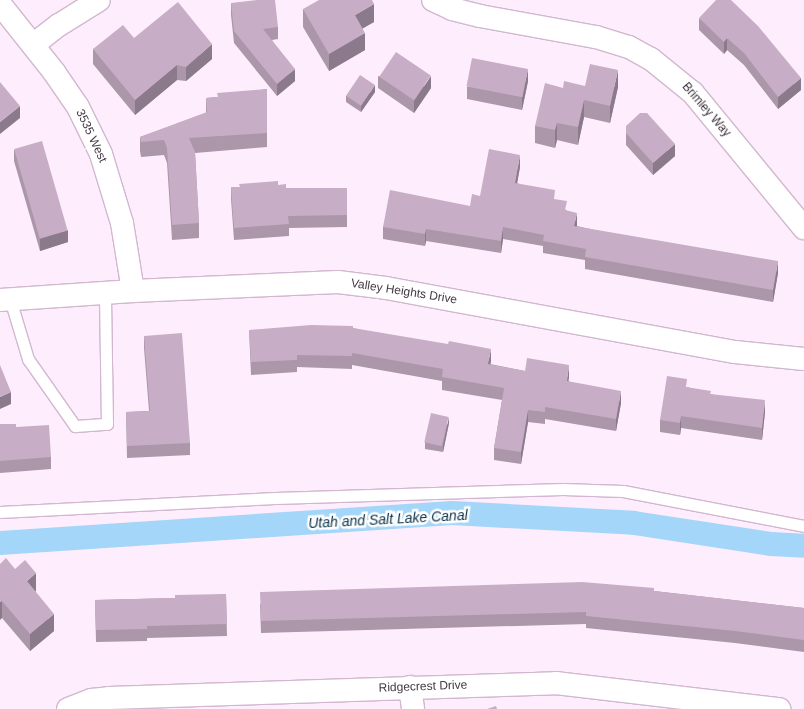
<!DOCTYPE html>
<style>
body{margin:0}
#map{position:relative;width:804px;height:709px;overflow:hidden;background:#feeefd;font-family:Helvetica,sans-serif}
div>[style]{position:absolute}
.canal>*{height:24px;margin:-12px;padding:0 12px;transform-origin:12px;border-radius:12px;background:#a4d6f9}
.roads{filter:drop-shadow(1px 0 #d1b7d0) drop-shadow(-1px 0 #d1b7d0) drop-shadow(0 1px #d1b7d0) drop-shadow(0 -1px #d1b7d0)}
.service>*{height:11px;margin:-5.5px;padding:0 5.5px;transform-origin:5.5px;border-radius:5.5px;background:#fff}
.minor>*{height:22px;margin:-11px;padding:0 11px;transform-origin:11px;border-radius:11px;background:#fff}
.wall>*{inset:0;background:#ab96aa}
.shaded-wall>*{inset:0;background:#8b7a8b}
.building>*{inset:0;background:#c7aec6;transform-origin:0 0}
span{translate:-50% -50%;white-space:nowrap;text-align:center;line-height:1.15;-webkit-text-stroke:5px #fff;paint-order:stroke}
.street-label{font-size:12px;color:#423842}
.water-label{font-size:14px;color:#093148;font-style:italic}
</style>
<div id="map">
<div class="canal">
<div style="left:0;top:543px;width:453px;rotate:-3.8deg"></div>
<div style="left:452px;top:513px;width:182px;rotate:3.1deg"></div>
<div style="left:634px;top:523px;width:139px;rotate:8.7deg"></div>
<div style="left:771px;top:544px;width:33px;rotate:3deg"></div>
</div>
<div class="roads">
<div class="service">
<div style="left:10px;top:299px;width:63px;rotate:73.3deg"></div>
<div style="left:28px;top:359px;width:82px;rotate:55deg"></div>
<div style="left:75px;top:426px;width:32px;rotate:-4deg"></div>
<div style="left:107px;top:424px;width:130px;rotate:-90.9deg"></div>
<div style="left:0;top:512px;width:275px;rotate:-2.9deg"></div>
<div style="left:275px;top:498px;width:288px;rotate:-1.8deg"></div>
<div style="left:563px;top:489px;width:60px;rotate:1.9deg"></div>
<div style="left:623px;top:491px;width:184px;rotate:10.9deg"></div>
</div>
<div class="minor">
<div style="left:433px;top:0;width:21px;rotate:25deg"></div>
<div style="left:452px;top:9px;width:29px;rotate:14deg"></div>
<div style="left:480px;top:16px;width:118px;rotate:10.3deg"></div>
<div style="left:596px;top:37px;width:34px;rotate:17deg"></div>
<div style="left:629px;top:47px;width:25px;rotate:29deg"></div>
<div style="left:651px;top:59px;width:54px;rotate:39deg"></div>
<div style="left:693px;top:93px;width:175px;rotate:50.6deg"></div>
<div style="left:0;top:4px;width:87px;rotate:51.5deg"></div>
<div style="left:54px;top:72px;width:42px;rotate:55.6deg"></div>
<div style="left:78px;top:107px;width:52px;rotate:63.9deg"></div>
<div style="left:101px;top:154px;width:72px;rotate:73.1deg"></div>
<div style="left:122px;top:223px;width:69px;rotate:80.8deg"></div>
<div style="left:33px;top:45px;width:33px;rotate:-38deg"></div>
<div style="left:59px;top:25px;width:47px;rotate:-32deg"></div>
<div style="left:0;top:300px;width:133px;rotate:-3.9deg"></div>
<div style="left:133px;top:291px;width:205px;rotate:-2.5deg"></div>
<div style="left:338px;top:282px;width:48px;rotate:7.1deg"></div>
<div style="left:386px;top:288px;width:355px;rotate:10.4deg"></div>
<div style="left:735px;top:352px;width:69px;rotate:5.8deg"></div>
<div style="left:410px;top:687px;width:22px;rotate:82deg"></div>
<div style="left:68px;top:709px;width:25px;rotate:-21deg"></div>
<div style="left:91px;top:700px;width:18px;rotate:-6deg"></div>
<div style="left:109px;top:698px;width:447px;rotate:-1.9deg"></div>
<div style="left:556px;top:683px;width:225px;rotate:6.7deg"></div>
</div>
</div>
<div class="wall">
<div style="clip-path:polygon(231px 3px,278px 27px,278px 39px,272px 40px,295px 81px,277px 96px,234px 43px,231px 15px)"></div>
<div style="clip-path:polygon(303px 9px,374px 22px,362px 28px,365px 50px,329px 71px,303px 27px)"></div>
<div style="clip-path:polygon(699px 18px,801px 90px,778px 109px,744px 65px,727px 50px,724px 54px,699px 30px)"></div>
<div style="clip-path:polygon(134px 38px,212px 59px,186px 81px,177px 80px,135px 115px,93px 64px,93px 49px)"></div>
<div style="clip-path:polygon(378px 76px,431px 88px,414px 113px,378px 88px)"></div>
<div style="clip-path:polygon(528px 81px,522px 110px,467px 99px,467px 87px)"></div>
<div style="clip-path:polygon(585px 86px,618px 87px,610px 123px,584px 117px,578px 145px,557px 140px,555px 148px,535px 143px,535px 126px,563px 88px)"></div>
<div style="clip-path:polygon(267px 89px,267px 147px,195px 153px,199px 223px,199px 238px,172px 240px,167px 163px,164px 155px,141px 157px,140px 151px,140px 137px,206px 113px,206px 98px,217px 97px)"></div>
<div style="clip-path:polygon(375px 92px,361px 112px,346px 102px,346px 96px)"></div>
<div style="clip-path:polygon(626px 126px,675px 156px,653px 175px,626px 145px)"></div>
<div style="clip-path:polygon(14px 149px,68px 242px,40px 251px,14px 161px)"></div>
<div style="clip-path:polygon(520px 167px,517px 183px,555px 200px,567px 211px,577px 226px,778px 273px,773px 302px,585px 269px,585px 260px,543px 253px,543px 246px,503px 239px,501px 253px,426px 241px,425px 246px,383px 239px,383px 227px,470px 206px,480px 196px)"></div>
<div style="clip-path:polygon(231px 187px,286px 188px,347px 188px,347px 227px,289px 228px,289px 236px,234px 240px,231px 199px)"></div>
<div style="clip-path:polygon(353px 328px,491px 361px,490px 364px,525px 371px,569px 377px,568px 381px,621px 403px,616px 431px,545px 419px,545px 424px,528px 422px,521px 464px,494px 460px,494px 448px,502px 400px,442px 390px,442px 381px,352px 365px,352px 369px,297px 367px,297px 372px,251px 375px,249px 330px)"></div>
<div style="clip-path:polygon(144px 336px,190px 443px,190px 455px,127px 458px,126px 412px,149px 411px,144px 348px)"></div>
<div style="clip-path:polygon(687px 387px,711px 394px,765px 412px,762px 440px,681px 428px,680px 435px,660px 432px,660px 420px)"></div>
<div style="clip-path:polygon(449px 423px,443px 452px,425px 449px,425px 442px)"></div>
<div style="clip-path:polygon(0 424px,16px 427px,51px 457px,51px 469px,0 473px)"></div>
<div style="clip-path:polygon(0 564px,15px 569px,36px 591px,35px 591px,54px 631px,30px 651px,2px 618px)"></div>
<div style="clip-path:polygon(654px 591px,804px 608px,804px 652px,735px 643px,586px 628px,586px 624px,261px 633px,260px 604px)"></div>
<div style="clip-path:polygon(226px 594px,227px 636px,147px 638px,147px 641px,96px 642px,95px 600px,175px 598px)"></div>
</div>
<div class="shaded-wall">
<div style="clip-path:polygon(374px 4px,374px 22px,355px 33px,355px 15px)"></div>
<div style="clip-path:polygon(365px 33px,365px 50px,329px 71px,329px 54px)"></div>
<div style="clip-path:polygon(727px 38px,727px 50px,724px 54px,724px 42px)"></div>
<div style="clip-path:polygon(212px 44px,212px 59px,186px 81px,186px 67px)"></div>
<div style="clip-path:polygon(177px 65px,177px 80px,135px 115px,135px 100px)"></div>
<div style="clip-path:polygon(295px 69px,295px 81px,277px 96px,277px 84px)"></div>
<div style="clip-path:polygon(528px 69px,528px 81px,522px 110px,522px 98px)"></div>
<div style="clip-path:polygon(618px 70px,618px 87px,610px 123px,610px 106px)"></div>
<div style="clip-path:polygon(431px 76px,431px 88px,414px 113px,414px 101px)"></div>
<div style="clip-path:polygon(801px 78px,801px 90px,778px 109px,778px 97px)"></div>
<div style="clip-path:polygon(375px 85px,375px 92px,361px 112px,361px 106px)"></div>
<div style="clip-path:polygon(584px 100px,584px 117px,578px 145px,578px 127px)"></div>
<div style="clip-path:polygon(20px 106px,20px 118px,0 134px,0 122px)"></div>
<div style="clip-path:polygon(557px 123px,557px 140px,555px 148px,555px 130px)"></div>
<div style="clip-path:polygon(675px 144px,675px 156px,653px 175px,653px 163px)"></div>
<div style="clip-path:polygon(520px 155px,520px 167px,515px 195px,515px 183px)"></div>
<div style="clip-path:polygon(577px 213px,577px 225px,574px 238px,574px 226px)"></div>
<div style="clip-path:polygon(503px 227px,503px 239px,501px 253px,501px 241px)"></div>
<div style="clip-path:polygon(426px 229px,426px 241px,425px 246px,425px 234px)"></div>
<div style="clip-path:polygon(68px 230px,68px 242px,40px 251px,40px 239px)"></div>
<div style="clip-path:polygon(778px 261px,778px 273px,773px 302px,773px 290px)"></div>
<div style="clip-path:polygon(491px 349px,491px 361px,488px 376px,488px 364px)"></div>
<div style="clip-path:polygon(569px 365px,569px 377px,567px 393px,567px 381px)"></div>
<div style="clip-path:polygon(621px 391px,621px 403px,616px 431px,616px 419px)"></div>
<div style="clip-path:polygon(11px 392px,11px 404px,0 409px,0 397px)"></div>
<div style="clip-path:polygon(765px 400px,765px 412px,762px 440px,762px 428px)"></div>
<div style="clip-path:polygon(528px 410px,528px 422px,521px 464px,521px 452px)"></div>
<div style="clip-path:polygon(681px 416px,681px 428px,680px 435px,680px 423px)"></div>
<div style="clip-path:polygon(449px 417px,449px 423px,443px 452px,443px 446px)"></div>
<div style="clip-path:polygon(36px 573px,36px 591px,27px 598px,27px 581px)"></div>
<div style="clip-path:polygon(2px 601px,2px 618px,0 620px,0 602px)"></div>
<div style="clip-path:polygon(54px 614px,54px 631px,30px 651px,30px 634px)"></div>
</div>
<div class="building">
<div style="clip-path:polygon(257px 0,275px 0,278px 27px,263px 29px,295px 69px,277px 84px,234px 31px,231px 3px)"></div>
<div style="clip-path:polygon(319px 0,372px 0,374px 4px,355px 15px,365px 33px,329px 54px,303px 9px)"></div>
<div style="clip-path:polygon(716px 0,731px 0,758px 26px,801px 78px,778px 97px,744px 53px,727px 38px,724px 42px,699px 18px)"></div>
<div style="clip-path:polygon(178px 2px,212px 44px,186px 67px,177px 65px,135px 100px,93px 49px,123px 25px,134px 38px)"></div>
<div style="left:396px;top:52px;width:42px;height:30px;rotate:34deg"></div>
<div style="left:472px;top:58px;width:57px;height:29px;rotate:11deg"></div>
<div style="clip-path:polygon(590px 64px,618px 70px,610px 106px,584px 100px,578px 127px,557px 123px,555px 130px,535px 126px,545px 83px,563px 88px,564px 81px,585px 86px)"></div>
<div style="left:360px;top:75px;width:18px;height:25px;rotate:34deg"></div>
<div style="clip-path:polygon(0 82px,20px 106px,0 122px)"></div>
<div style="clip-path:polygon(267px 89px,267px 133px,189px 138px,195px 152px,199px 223px,172px 225px,167px 148px,164px 140px,141px 142px,140px 137px,207px 112px,206px 98px,218px 97px,217px 93px)"></div>
<div style="clip-path:polygon(640px 113px,647px 113px,675px 144px,653px 163px,626px 133px,626px 126px)"></div>
<div style="left:42px;top:141px;width:93px;height:29px;rotate:74deg"></div>
<div style="clip-path:polygon(489px 149px,520px 155px,515px 183px,555px 190px,554px 199px,567px 201px,565px 210px,577px 213px,574px 226px,778px 261px,773px 290px,585px 257px,586px 249px,543px 241px,544px 235px,503px 227px,501px 241px,426px 229px,425px 234px,383px 227px,390px 190px,470px 206px,472px 194px,480px 196px)"></div>
<div style="clip-path:polygon(278px 181px,278px 185px,286px 184px,286px 188px,347px 188px,347px 215px,288px 216px,289px 224px,234px 228px,231px 187px,240px 187px,239px 184px)"></div>
<div style="clip-path:polygon(311px 325px,353px 326px,353px 328px,448px 344px,449px 341px,491px 349px,488px 364px,525px 371px,527px 358px,569px 365px,567px 381px,621px 391px,616px 419px,545px 407px,545px 412px,528px 410px,521px 452px,494px 448px,504px 388px,442px 377px,443px 369px,352px 353px,352px 356px,297px 355px,297px 360px,251px 362px,249px 330px)"></div>
<div style="clip-path:polygon(182px 333px,190px 443px,127px 446px,126px 412px,150px 411px,144px 336px)"></div>
<div style="clip-path:polygon(0 365px,11px 392px,0 397px)"></div>
<div style="clip-path:polygon(667px 376px,687px 379px,686px 387px,711px 391px,710px 394px,765px 400px,762px 428px,681px 416px,680px 423px,660px 420px)"></div>
<div style="left:431px;top:413px;width:18px;height:30px;rotate:13deg"></div>
<div style="clip-path:polygon(0 424px,16px 424px,16px 427px,49px 425px,51px 457px,0 461px)"></div>
<div style="clip-path:polygon(6px 558px,15px 569px,25px 560px,36px 573px,27px 581px,54px 614px,30px 634px,2px 601px,0 602px,0 564px)"></div>
<div style="clip-path:polygon(582px 582px,654px 588px,654px 591px,804px 608px,804px 640px,735px 631px,586px 616px,586px 612px,261px 621px,260px 592px)"></div>
<div style="clip-path:polygon(226px 594px,227px 624px,147px 626px,147px 629px,96px 630px,95px 600px,175px 598px,175px 595px)"></div>
<div style="clip-path:polygon(496px 706px,497px 709px,487px 709px)"></div>
</div>
<div class="street-label">
<span style="left:706px;top:110px;rotate:49deg">Brimley Way</span>
<span style="left:91px;top:136px;rotate:65deg">3535 West</span>
<span style="left:404px;top:292px;rotate:9deg">Valley Heights Drive</span>
<span style="left:423px;top:687px;rotate:-2deg">Ridgecrest Drive</span>
</div>
<div class="water-label">
<span style="left:388px;top:519px;rotate:-3deg">Utah and Salt Lake Canal</span>
</div>
</div>
